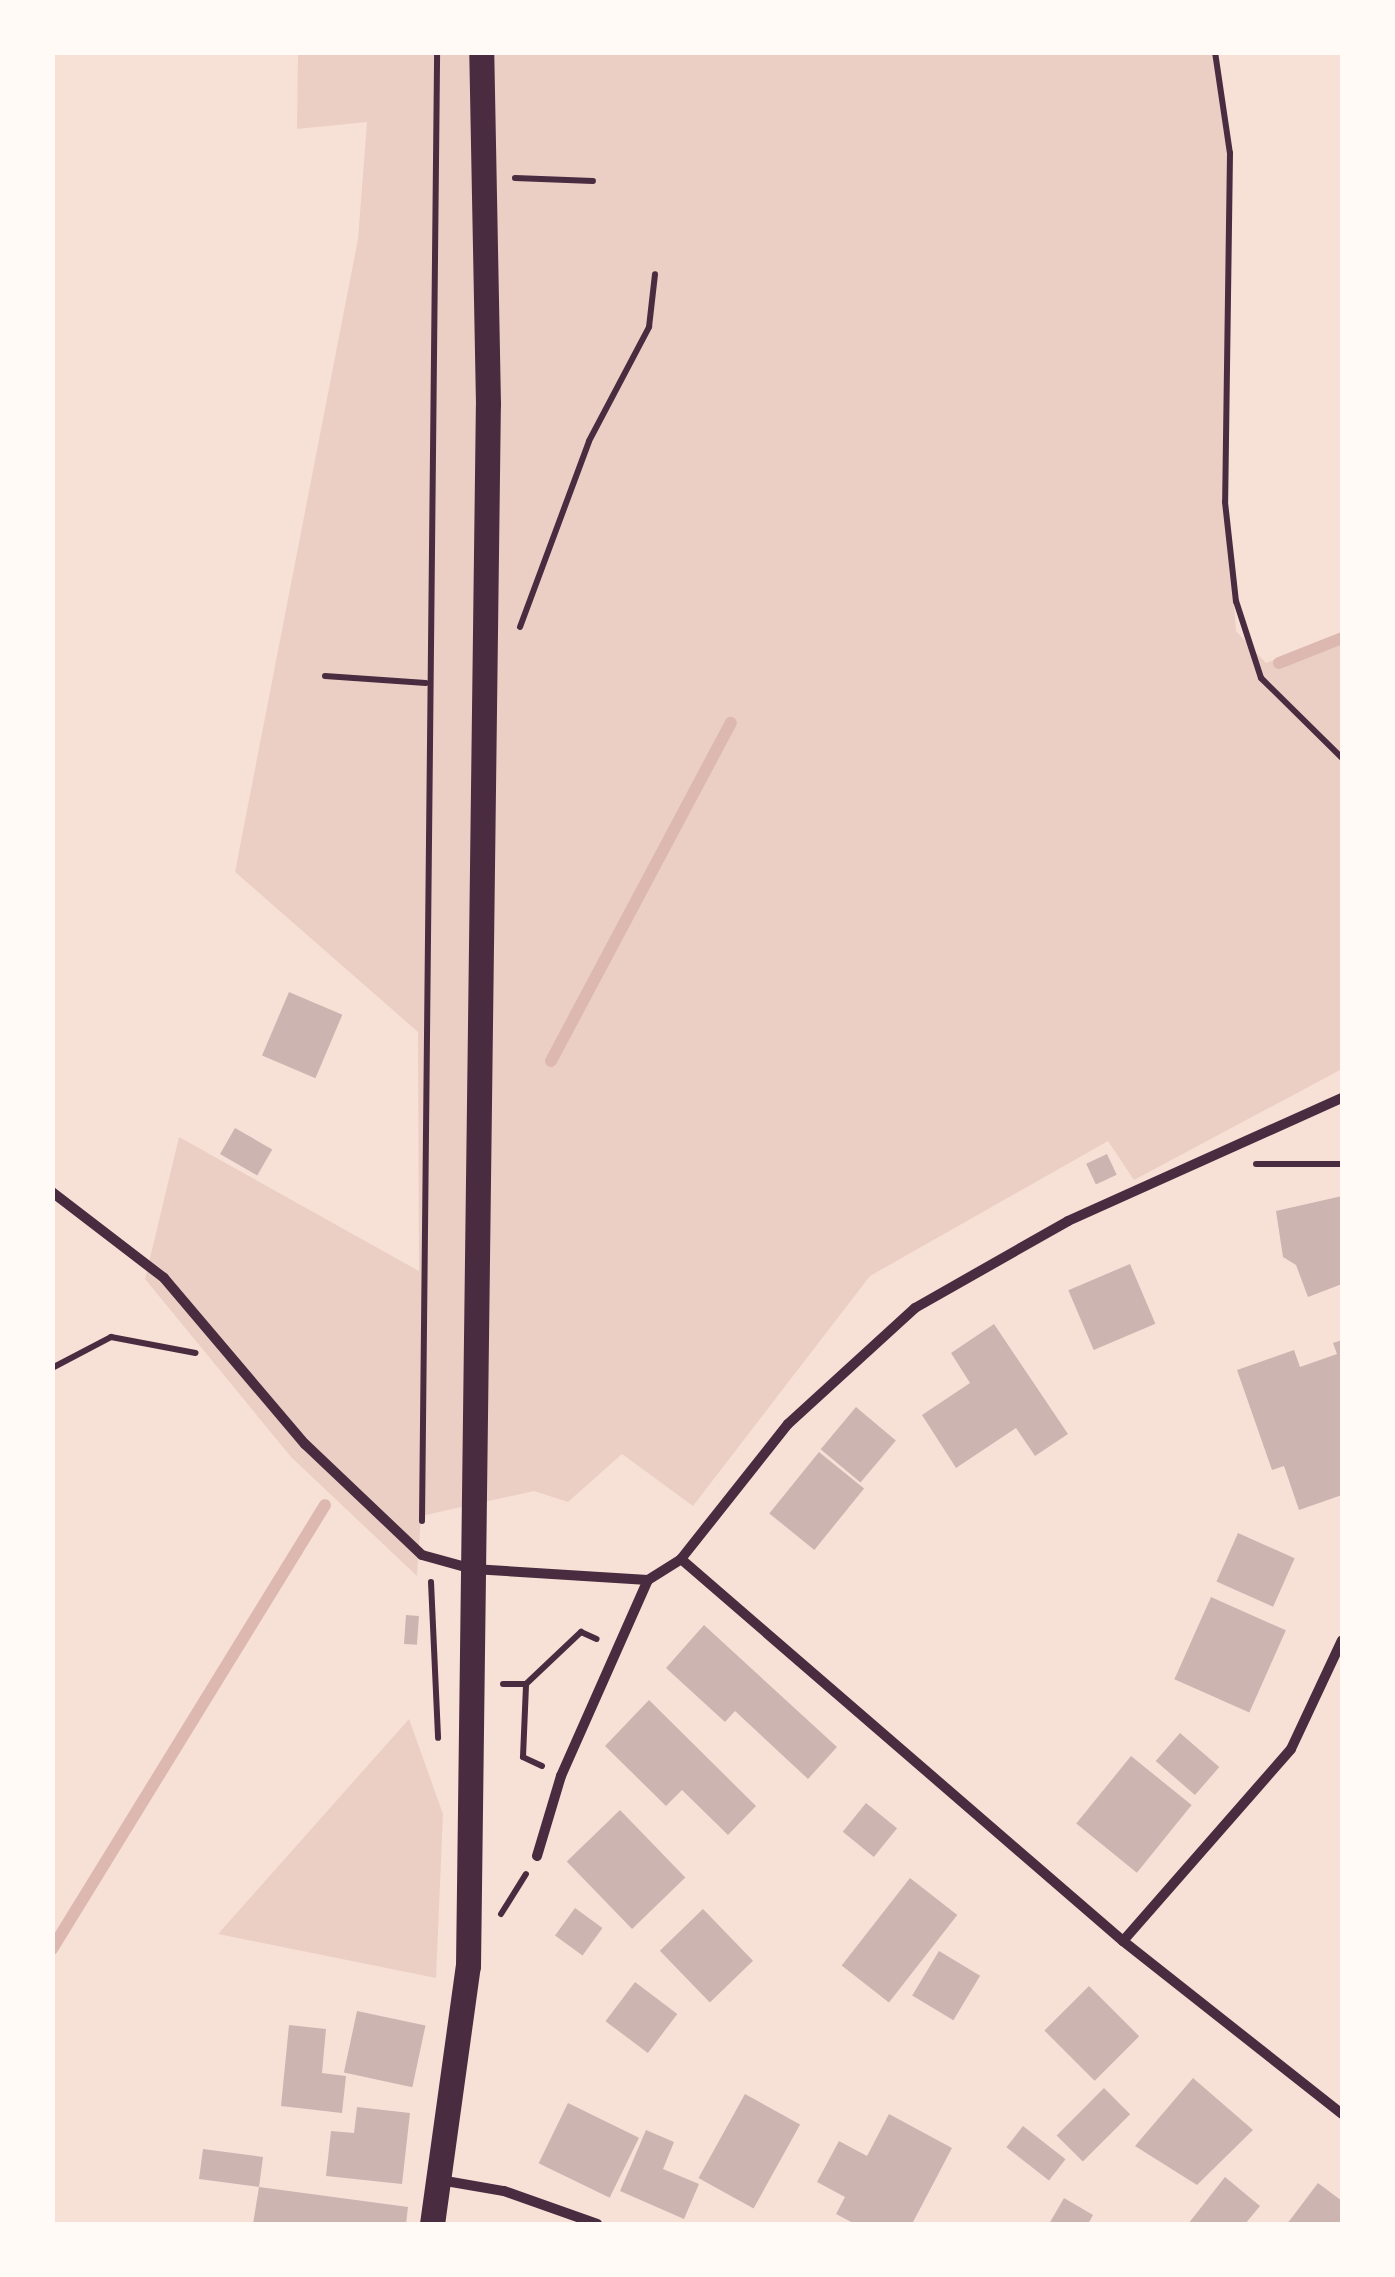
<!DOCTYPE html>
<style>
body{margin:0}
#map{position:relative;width:1395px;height:2277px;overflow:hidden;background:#f7e1d7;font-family:"Noto Sans",sans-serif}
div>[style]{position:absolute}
.green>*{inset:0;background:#ebcfc5}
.stream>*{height:12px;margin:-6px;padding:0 6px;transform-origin:6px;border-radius:6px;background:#dcb8b0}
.building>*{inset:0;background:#ccb4b1;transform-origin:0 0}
.path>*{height:6px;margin:-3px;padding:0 3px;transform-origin:3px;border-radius:3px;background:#4a2c40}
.minor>*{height:10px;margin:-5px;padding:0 5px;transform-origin:5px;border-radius:5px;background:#4a2c40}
.primary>*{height:25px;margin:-12.5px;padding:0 12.5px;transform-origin:12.5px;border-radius:12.5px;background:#4a2c40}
span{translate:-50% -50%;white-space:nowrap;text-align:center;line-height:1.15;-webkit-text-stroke:8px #fffaf5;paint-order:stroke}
.frame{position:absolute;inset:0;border:55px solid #fffaf5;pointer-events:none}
</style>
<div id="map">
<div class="green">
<div style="clip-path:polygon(298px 53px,1214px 53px,1230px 136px,1225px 480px,1236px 631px,1266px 663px,1342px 633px,1342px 1069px,1134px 1180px,1108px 1141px,870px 1276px,693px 1506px,622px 1454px,568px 1502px,534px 1491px,421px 1516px,417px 1576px,291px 1457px,145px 1279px,179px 1137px,419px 1271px,418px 1032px,235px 872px,358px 239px,367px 122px,297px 129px)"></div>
<div style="clip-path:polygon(409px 1719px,443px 1814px,436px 1978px,218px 1934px)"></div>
</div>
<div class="stream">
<div style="left:1279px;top:663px;width:68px;rotate:-21.6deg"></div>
<div style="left:551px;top:1061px;width:383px;rotate:-62deg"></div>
<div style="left:52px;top:1949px;width:521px;rotate:-58.41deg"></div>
</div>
<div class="building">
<div style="left:289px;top:992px;width:58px;height:69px;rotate:23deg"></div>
<div style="left:235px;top:1128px;width:43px;height:30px;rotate:30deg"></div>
<div style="left:1107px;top:1154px;width:23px;height:23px;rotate:65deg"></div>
<div style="clip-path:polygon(1342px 1196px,1342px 1284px,1308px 1297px,1296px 1265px,1283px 1257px,1276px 1211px)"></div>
<div style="left:1130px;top:1264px;width:65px;height:67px;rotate:67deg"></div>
<div style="clip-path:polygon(994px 1324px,1068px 1434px,1035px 1456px,1016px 1428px,956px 1468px,922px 1415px,970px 1383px,951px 1353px)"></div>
<div style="clip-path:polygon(1342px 1340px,1342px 1495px,1299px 1510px,1284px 1466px,1272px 1470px,1237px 1370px,1294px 1350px,1300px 1367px,1337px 1354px,1333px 1343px)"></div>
<div style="left:856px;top:1407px;width:52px;height:55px;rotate:40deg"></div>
<div style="left:819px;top:1452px;width:58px;height:79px;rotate:39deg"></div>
<div style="left:1238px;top:1533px;width:62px;height:53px;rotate:24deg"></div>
<div style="left:1211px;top:1597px;width:82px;height:90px;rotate:24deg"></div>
<div style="left:406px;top:1615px;width:13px;height:29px;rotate:4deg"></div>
<div style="clip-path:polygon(704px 1625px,837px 1747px,808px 1779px,735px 1711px,725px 1722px,666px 1668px)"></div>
<div style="clip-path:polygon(649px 1700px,756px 1806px,728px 1835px,682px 1790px,666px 1806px,605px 1746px)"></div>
<div style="left:1180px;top:1733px;width:52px;height:37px;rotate:41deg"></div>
<div style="left:1131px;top:1756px;width:78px;height:87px;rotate:39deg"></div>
<div style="left:866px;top:1803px;width:40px;height:37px;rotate:39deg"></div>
<div style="left:620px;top:1810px;width:94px;height:74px;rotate:46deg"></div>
<div style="left:910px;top:1878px;width:60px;height:111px;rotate:38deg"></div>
<div style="left:575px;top:1908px;width:34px;height:34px;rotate:36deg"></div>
<div style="left:703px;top:1909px;width:72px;height:60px;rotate:46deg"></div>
<div style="left:939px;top:1951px;width:48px;height:52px;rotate:31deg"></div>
<div style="left:635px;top:1982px;width:53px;height:49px;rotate:37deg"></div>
<div style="left:1089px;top:1986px;width:71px;height:63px;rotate:45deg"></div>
<div style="left:357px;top:2011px;width:70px;height:63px;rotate:12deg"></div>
<div style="clip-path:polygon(289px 2025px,326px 2029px,322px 2073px,346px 2076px,342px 2113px,281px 2106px)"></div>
<div style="clip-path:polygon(1193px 2078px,1253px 2130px,1197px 2185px,1135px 2146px)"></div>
<div style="left:1104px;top:2088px;width:37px;height:67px;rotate:45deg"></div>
<div style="left:745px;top:2094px;width:63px;height:96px;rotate:29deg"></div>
<div style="left:568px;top:2103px;width:79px;height:67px;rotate:26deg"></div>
<div style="clip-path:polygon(357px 2107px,410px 2113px,402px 2184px,326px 2176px,331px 2131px,354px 2133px)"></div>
<div style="clip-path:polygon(889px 2114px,952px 2148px,912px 2224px,855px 2224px,836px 2214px,845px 2197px,817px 2182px,839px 2141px,867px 2156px)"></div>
<div style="left:1023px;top:2126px;width:54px;height:27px;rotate:38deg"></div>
<div style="clip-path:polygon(646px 2130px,674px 2142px,663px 2169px,699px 2184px,684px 2219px,620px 2191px)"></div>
<div style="clip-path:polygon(203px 2149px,263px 2157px,259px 2187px,408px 2207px,406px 2224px,253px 2224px,259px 2187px,199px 2179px)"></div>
<div style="clip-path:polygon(1225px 2177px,1260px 2206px,1245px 2224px,1188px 2224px)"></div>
<div style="clip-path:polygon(1318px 2183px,1342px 2201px,1342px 2224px,1287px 2224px)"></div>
<div style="clip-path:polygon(1064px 2198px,1093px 2215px,1088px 2224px,1049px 2224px)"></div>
</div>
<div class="path">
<div style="left:1215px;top:52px;width:102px;rotate:81.6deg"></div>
<div style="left:1230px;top:153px;width:349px;rotate:90.8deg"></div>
<div style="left:1225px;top:502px;width:100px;rotate:83.7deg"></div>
<div style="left:1236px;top:601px;width:81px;rotate:72deg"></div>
<div style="left:1261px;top:678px;width:114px;rotate:44.6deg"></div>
<div style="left:515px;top:178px;width:78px;rotate:2.2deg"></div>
<div style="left:520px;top:627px;width:198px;rotate:-69.6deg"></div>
<div style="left:589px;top:441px;width:129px;rotate:-62.2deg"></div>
<div style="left:649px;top:327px;width:53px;rotate:-83.5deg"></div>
<div style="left:325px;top:676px;width:101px;rotate:4deg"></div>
<div style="left:1256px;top:1164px;width:86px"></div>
<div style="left:52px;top:1368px;width:67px;rotate:-27.7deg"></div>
<div style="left:111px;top:1337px;width:86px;rotate:10.7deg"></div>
<div style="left:422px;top:1521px;width:1469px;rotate:-89.41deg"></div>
<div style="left:431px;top:1582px;width:156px;rotate:87.4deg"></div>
<div style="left:503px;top:1684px;width:23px"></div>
<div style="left:542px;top:1766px;width:21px;rotate:-155deg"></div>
<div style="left:523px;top:1757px;width:73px;rotate:-87.6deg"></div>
<div style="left:526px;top:1684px;width:76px;rotate:-43.4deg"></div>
<div style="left:581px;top:1632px;width:17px;rotate:24deg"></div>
<div style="left:501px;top:1914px;width:47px;rotate:-58deg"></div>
</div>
<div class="minor">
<div style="left:52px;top:1192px;width:141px;rotate:37.5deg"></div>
<div style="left:164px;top:1278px;width:218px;rotate:49.7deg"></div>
<div style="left:305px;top:1444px;width:161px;rotate:43.5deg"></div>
<div style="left:422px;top:1555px;width:53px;rotate:15.4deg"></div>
<div style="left:473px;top:1569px;width:175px;rotate:3.6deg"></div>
<div style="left:648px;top:1580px;width:39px;rotate:-32deg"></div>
<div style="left:681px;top:1559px;width:172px;rotate:-51.6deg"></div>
<div style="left:788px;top:1424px;width:172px;rotate:-42.4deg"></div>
<div style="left:915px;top:1308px;width:176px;rotate:-29.6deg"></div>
<div style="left:1068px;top:1221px;width:300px;rotate:-24.2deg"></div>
<div style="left:681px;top:1559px;width:584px;rotate:40.84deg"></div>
<div style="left:1123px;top:1941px;width:279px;rotate:38.3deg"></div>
<div style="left:537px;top:1856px;width:84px;rotate:-73.3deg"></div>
<div style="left:561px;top:1776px;width:214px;rotate:-66.1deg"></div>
<div style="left:1123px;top:1941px;width:255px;rotate:-48.8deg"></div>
<div style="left:1291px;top:1749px;width:120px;rotate:-64.9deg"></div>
<div style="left:440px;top:2180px;width:65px;rotate:9.8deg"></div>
<div style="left:504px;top:2191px;width:99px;rotate:19.5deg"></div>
</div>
<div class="primary">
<div style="left:432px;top:2224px;width:260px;rotate:-82.1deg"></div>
<div style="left:468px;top:1966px;width:1562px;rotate:-89.27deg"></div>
<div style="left:488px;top:404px;width:352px;rotate:-91.1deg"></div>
</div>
<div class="frame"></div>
</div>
